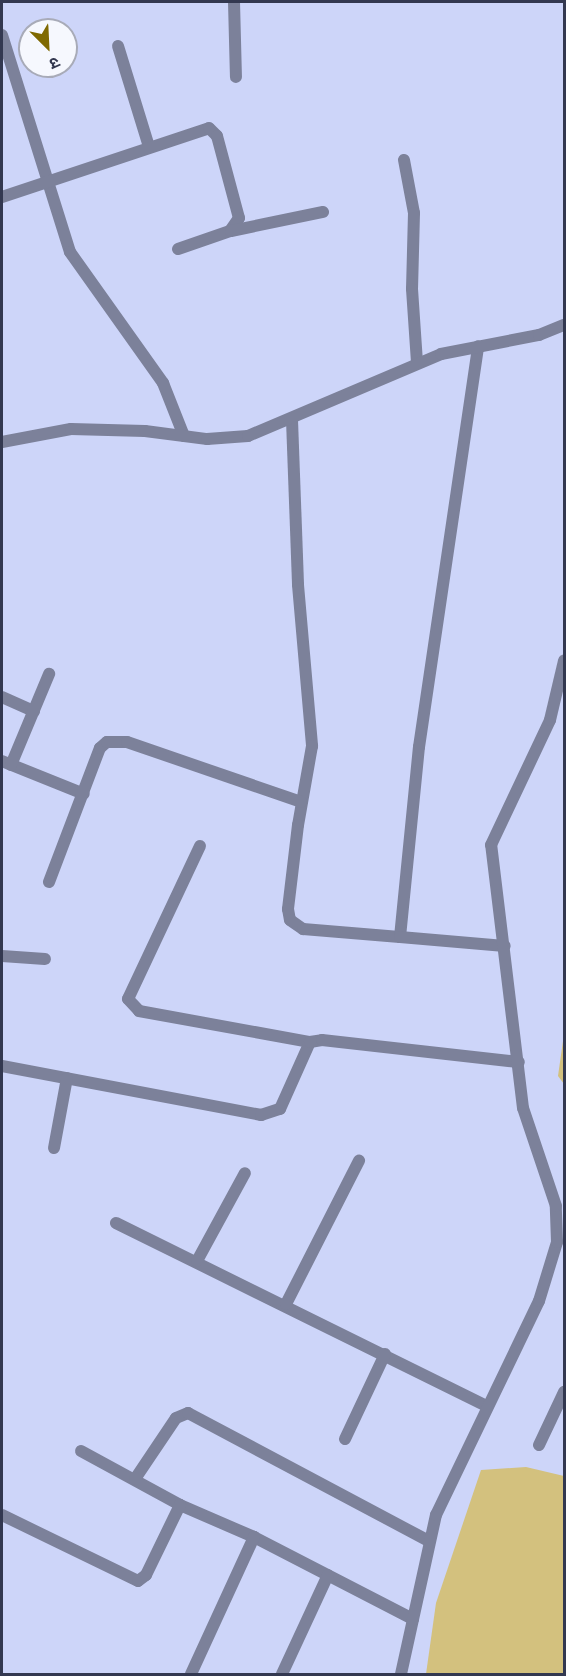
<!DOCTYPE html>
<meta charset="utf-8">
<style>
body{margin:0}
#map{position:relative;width:566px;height:1676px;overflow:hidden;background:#cdd5f9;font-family:Arial,"Noto Sans Devanagari",sans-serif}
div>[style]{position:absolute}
.green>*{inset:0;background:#d3c17e}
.street>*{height:12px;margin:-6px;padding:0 6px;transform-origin:6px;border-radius:6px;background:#7c819a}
span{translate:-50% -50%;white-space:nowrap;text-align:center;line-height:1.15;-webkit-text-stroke:5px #f6f8fe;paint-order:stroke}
.frame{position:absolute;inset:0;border:3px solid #333850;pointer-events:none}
.north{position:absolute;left:18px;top:18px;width:60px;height:60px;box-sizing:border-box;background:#f6f8fe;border:2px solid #a8abb8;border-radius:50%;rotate:156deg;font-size:16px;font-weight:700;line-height:24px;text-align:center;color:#333850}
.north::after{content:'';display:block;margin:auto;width:21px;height:27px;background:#7f6901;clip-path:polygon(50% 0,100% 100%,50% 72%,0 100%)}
</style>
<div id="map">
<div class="green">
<div style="clip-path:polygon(564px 1034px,564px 1084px,558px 1076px)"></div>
<div style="clip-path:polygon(526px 1467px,564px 1476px,564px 1674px,426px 1674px,436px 1603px,481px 1470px)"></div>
</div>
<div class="street">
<div style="left:234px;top:2px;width:75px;rotate:88.5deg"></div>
<div style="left:2px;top:35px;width:227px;rotate:72.6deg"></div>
<div style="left:70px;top:252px;width:161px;rotate:54.6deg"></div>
<div style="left:163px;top:383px;width:57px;rotate:68.4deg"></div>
<div style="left:118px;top:46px;width:106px;rotate:72.9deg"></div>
<div style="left:404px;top:160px;width:54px;rotate:79.3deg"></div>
<div style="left:414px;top:213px;width:76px;rotate:91.5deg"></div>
<div style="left:412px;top:289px;width:74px;rotate:86.1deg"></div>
<div style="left:2px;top:197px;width:218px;rotate:-18.4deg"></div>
<div style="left:209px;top:128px;width:11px;rotate:45deg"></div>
<div style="left:217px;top:136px;width:85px;rotate:75deg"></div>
<div style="left:239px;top:218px;width:16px;rotate:125deg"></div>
<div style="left:230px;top:231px;width:55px;rotate:160.9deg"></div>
<div style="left:231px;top:231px;width:94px;rotate:-11.7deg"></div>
<div style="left:292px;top:420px;width:165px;rotate:87.9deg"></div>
<div style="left:298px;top:585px;width:162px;rotate:85deg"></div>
<div style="left:312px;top:746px;width:80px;rotate:100deg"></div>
<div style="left:298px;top:825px;width:85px;rotate:96.8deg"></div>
<div style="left:288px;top:909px;width:11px;rotate:80deg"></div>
<div style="left:290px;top:920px;width:16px;rotate:35deg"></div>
<div style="left:303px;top:929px;width:97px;rotate:4.7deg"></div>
<div style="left:400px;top:937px;width:191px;rotate:-84.3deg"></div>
<div style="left:419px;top:747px;width:405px;rotate:-81.6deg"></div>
<div style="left:2px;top:442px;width:70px;rotate:-10.7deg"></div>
<div style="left:71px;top:429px;width:74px;rotate:1.5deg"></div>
<div style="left:145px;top:431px;width:63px;rotate:7.4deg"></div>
<div style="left:207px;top:439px;width:41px;rotate:-4.2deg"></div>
<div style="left:248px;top:436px;width:210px;rotate:-23deg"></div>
<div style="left:441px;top:354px;width:100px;rotate:-11deg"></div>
<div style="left:539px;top:335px;width:27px;rotate:-22deg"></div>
<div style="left:2px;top:697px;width:35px;rotate:24deg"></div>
<div style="left:2px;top:761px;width:88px;rotate:21.9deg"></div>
<div style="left:11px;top:765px;width:99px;rotate:-67.3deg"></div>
<div style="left:200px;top:846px;width:169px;rotate:115.2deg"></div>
<div style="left:128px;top:999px;width:16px;rotate:47deg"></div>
<div style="left:139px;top:1011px;width:174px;rotate:10.3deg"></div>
<div style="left:49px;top:882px;width:143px;rotate:-69.2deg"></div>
<div style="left:100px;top:748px;width:9px;rotate:-41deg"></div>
<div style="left:107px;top:742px;width:20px"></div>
<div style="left:127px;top:742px;width:184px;rotate:19deg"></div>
<div style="left:400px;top:937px;width:105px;rotate:4.9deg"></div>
<div style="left:2px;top:956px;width:43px;rotate:4deg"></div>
<div style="left:2px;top:1066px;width:264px;rotate:10.7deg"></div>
<div style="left:261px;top:1115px;width:20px;rotate:-18deg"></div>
<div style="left:280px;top:1109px;width:73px;rotate:-65.9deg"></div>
<div style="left:310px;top:1042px;width:12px;rotate:-9deg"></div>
<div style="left:322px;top:1040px;width:198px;rotate:6.4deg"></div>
<div style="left:54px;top:1148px;width:71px;rotate:-79.5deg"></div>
<div style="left:116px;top:1223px;width:413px;rotate:26.3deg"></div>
<div style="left:197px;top:1261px;width:100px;rotate:-61.4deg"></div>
<div style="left:286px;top:1304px;width:161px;rotate:-63deg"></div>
<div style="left:345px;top:1439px;width:94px;rotate:-64.8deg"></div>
<div style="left:539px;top:1445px;width:59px;rotate:-64.7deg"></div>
<div style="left:81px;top:1451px;width:113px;rotate:28.6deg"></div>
<div style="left:180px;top:1505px;width:81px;rotate:23.4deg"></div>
<div style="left:254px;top:1537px;width:179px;rotate:27.3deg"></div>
<div style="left:135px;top:1479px;width:73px;rotate:-56.1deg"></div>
<div style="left:176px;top:1418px;width:13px;rotate:-23deg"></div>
<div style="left:188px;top:1413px;width:273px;rotate:28deg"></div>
<div style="left:2px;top:1515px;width:151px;rotate:25.9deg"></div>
<div style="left:138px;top:1581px;width:10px;rotate:-37deg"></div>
<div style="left:146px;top:1575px;width:78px;rotate:-64.1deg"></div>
<div style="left:191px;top:1674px;width:151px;rotate:-65.3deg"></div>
<div style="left:282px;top:1674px;width:109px;rotate:-65.1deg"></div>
<div style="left:401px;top:1674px;width:163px;rotate:-77.6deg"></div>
<div style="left:436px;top:1515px;width:237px;rotate:-64.3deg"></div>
<div style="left:539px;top:1301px;width:62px;rotate:-73deg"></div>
<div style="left:557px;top:1242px;width:36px;rotate:-92deg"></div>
<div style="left:556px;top:1206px;width:103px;rotate:-108.6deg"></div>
<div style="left:523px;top:1108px;width:265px;rotate:-96.9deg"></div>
<div style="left:491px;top:845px;width:138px;rotate:-64.7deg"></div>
<div style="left:550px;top:720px;width:61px;rotate:-76.7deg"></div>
</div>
<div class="frame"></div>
<div class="north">उ</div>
</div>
